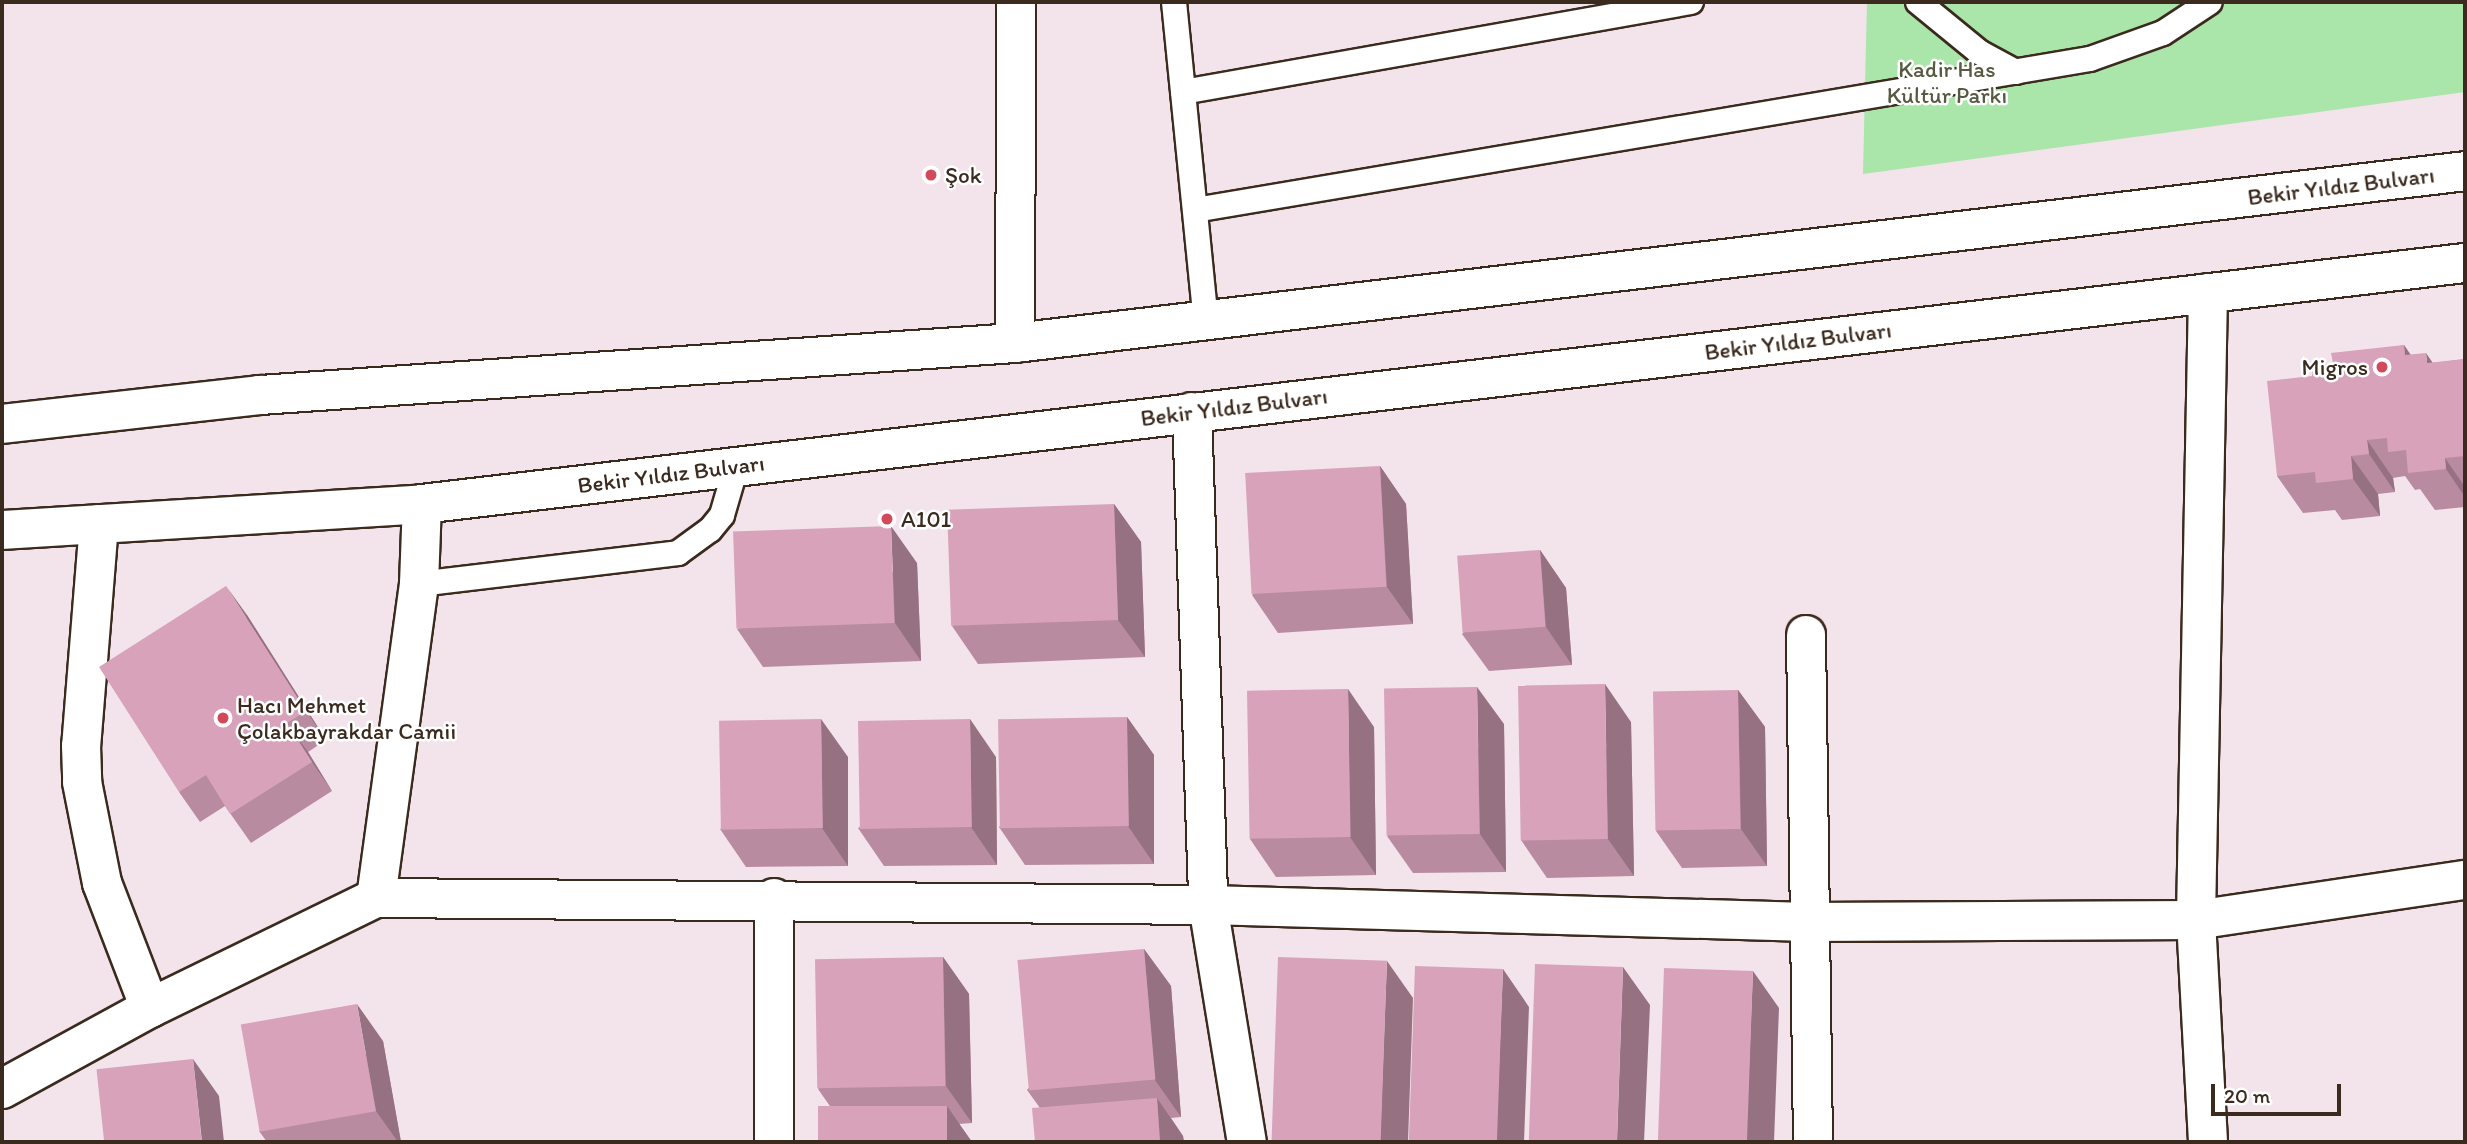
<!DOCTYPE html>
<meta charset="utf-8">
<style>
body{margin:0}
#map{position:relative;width:2467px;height:1144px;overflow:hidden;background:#f3e3ea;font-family:Itim,sans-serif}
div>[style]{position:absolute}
.green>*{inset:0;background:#aae5aa}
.roads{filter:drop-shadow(2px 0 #3b2a1e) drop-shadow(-2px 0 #3b2a1e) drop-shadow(0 2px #3b2a1e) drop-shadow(0 -2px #3b2a1e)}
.lane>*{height:24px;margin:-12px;padding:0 12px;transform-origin:12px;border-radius:12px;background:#fff}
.street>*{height:38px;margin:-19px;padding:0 19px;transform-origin:19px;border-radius:19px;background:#fff}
.primary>*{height:38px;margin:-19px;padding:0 19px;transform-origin:19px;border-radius:19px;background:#fff}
.wall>*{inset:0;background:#b98ba0}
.shaded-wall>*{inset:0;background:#967182}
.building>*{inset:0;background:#d7a2ba;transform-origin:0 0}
.dots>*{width:19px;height:19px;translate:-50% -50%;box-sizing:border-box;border:4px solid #fff;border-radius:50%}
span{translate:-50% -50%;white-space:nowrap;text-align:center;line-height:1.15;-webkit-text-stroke:5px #fff;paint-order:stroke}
.park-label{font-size:23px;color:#575941}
.poi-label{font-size:23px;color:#3b2a1e}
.left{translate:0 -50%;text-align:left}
.right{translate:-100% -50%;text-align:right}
.street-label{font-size:23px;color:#3b2a1e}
.frame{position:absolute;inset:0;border:4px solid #3b2a1e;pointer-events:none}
.scale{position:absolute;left:2211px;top:1084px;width:130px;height:32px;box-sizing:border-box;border:4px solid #3b2a1e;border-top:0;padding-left:9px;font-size:21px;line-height:24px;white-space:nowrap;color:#3b2a1e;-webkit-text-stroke:5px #fff;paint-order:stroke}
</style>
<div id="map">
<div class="green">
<div style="clip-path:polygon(1867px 2px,2465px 2px,2465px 92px,1863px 174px)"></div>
</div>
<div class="roads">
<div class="lane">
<div style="left:1174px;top:2px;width:322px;rotate:84.3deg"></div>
<div style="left:1918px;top:2px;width:79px;rotate:39.3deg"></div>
<div style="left:1979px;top:52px;width:42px;rotate:28.4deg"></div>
<div style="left:1183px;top:92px;width:516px;rotate:-10.05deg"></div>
<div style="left:1195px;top:210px;width:908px;rotate:-9.58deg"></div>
<div style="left:2090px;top:59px;width:77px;rotate:-19.6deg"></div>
<div style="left:2163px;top:33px;width:56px;rotate:-33.4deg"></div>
<div style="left:419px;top:584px;width:261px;rotate:-6.8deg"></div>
<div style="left:678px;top:553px;width:39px;rotate:-36deg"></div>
<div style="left:710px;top:530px;width:19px;rotate:-51deg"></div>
<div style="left:722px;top:515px;width:50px;rotate:-73.7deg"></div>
</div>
<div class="street">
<div style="left:2208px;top:293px;width:627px;rotate:91.1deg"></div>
<div style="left:2196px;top:920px;width:222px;rotate:86.9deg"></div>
<div style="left:1015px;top:343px;width:341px;rotate:-89.8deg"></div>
<div style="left:1192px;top:412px;width:493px;rotate:88.1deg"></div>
<div style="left:1208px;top:905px;width:240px;rotate:80.7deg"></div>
<div style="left:99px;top:524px;width:223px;rotate:94.6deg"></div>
<div style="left:81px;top:746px;width:36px;rotate:88deg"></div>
<div style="left:82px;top:782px;width:103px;rotate:78.8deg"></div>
<div style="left:102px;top:883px;width:134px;rotate:69deg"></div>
<div style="left:1806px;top:635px;width:507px;rotate:89.21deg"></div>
<div style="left:376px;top:898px;width:317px;rotate:-82.2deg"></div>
<div style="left:419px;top:584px;width:80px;rotate:-87.9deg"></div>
<div style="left:2px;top:1089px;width:169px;rotate:-28.7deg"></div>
<div style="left:150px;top:1008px;width:251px;rotate:-26deg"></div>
<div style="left:376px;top:898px;width:832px;rotate:0.48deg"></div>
<div style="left:1208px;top:905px;width:600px;rotate:1.62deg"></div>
<div style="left:1808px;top:922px;width:388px;rotate:-0.3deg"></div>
<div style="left:2196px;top:920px;width:272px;rotate:-8.5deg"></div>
<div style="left:774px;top:1142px;width:244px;rotate:-90deg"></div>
</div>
<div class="primary">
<div style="left:2px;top:424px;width:260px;rotate:-6.4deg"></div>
<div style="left:260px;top:395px;width:757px;rotate:-3.94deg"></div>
<div style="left:1015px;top:343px;width:1460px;rotate:-6.76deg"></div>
<div style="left:2px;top:530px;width:421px;rotate:-3.5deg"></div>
<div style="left:422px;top:504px;width:2057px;rotate:-6.73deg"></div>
</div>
</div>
<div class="wall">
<div style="clip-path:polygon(2404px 345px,2410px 355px,2433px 363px,2465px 359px,2465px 507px,2435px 510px,2420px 489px,2415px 490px,2405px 476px,2393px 478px,2395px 492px,2378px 494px,2380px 516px,2342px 520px,2335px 510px,2303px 513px,2277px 476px,2333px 363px)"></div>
<div style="clip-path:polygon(1380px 466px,1406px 504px,1413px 624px,1278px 633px,1252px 595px)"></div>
<div style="clip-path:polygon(1114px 504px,1141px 542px,1145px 657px,978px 664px,952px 626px)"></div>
<div style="clip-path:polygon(1540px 550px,1566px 588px,1572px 665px,1489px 671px,1462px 634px)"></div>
<div style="clip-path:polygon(917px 563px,921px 661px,763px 667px,737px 629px)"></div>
<div style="clip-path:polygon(247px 615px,326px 740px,308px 752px,332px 791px,251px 843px,225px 806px,200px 822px,179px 792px)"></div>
<div style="clip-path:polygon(1738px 690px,1765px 727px,1767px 866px,1682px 868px,1656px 831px)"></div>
<div style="clip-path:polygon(1127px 717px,1154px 755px,1154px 864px,1025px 865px,999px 827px)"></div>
<div style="clip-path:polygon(1631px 722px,1634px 876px,1547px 878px,1521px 840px)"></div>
<div style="clip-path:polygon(1504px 724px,1506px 872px,1413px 873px,1387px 836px)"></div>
<div style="clip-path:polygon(1374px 727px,1376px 875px,1276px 877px,1250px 839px)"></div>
<div style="clip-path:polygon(848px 757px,848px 866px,746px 867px,720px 829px)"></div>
<div style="clip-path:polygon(996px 757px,997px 865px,884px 866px,858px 828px)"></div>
<div style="clip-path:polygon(1144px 949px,1171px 986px,1181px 1117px,1171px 1118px,1183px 1136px,1184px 1142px,1035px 1142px,1040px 1108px,1027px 1090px)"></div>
<div style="clip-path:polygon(943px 957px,969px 994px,972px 1123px,959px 1124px,972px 1142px,819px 1142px,832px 1109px,818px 1089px)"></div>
<div style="clip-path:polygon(383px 1041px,401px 1142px,267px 1142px,259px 1131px)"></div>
</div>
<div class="shaded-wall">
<div style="clip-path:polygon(2404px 345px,2430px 383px,2405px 355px)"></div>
<div style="clip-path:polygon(2426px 353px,2452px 391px,2427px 363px)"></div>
<div style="clip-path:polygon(2367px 440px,2393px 478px,2395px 492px,2369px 454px)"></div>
<div style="clip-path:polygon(2351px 456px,2378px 494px,2380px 516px,2353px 479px)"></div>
<div style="clip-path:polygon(2445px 458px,2465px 487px,2465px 497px,2446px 469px)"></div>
<div style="clip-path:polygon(1380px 466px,1406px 504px,1413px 624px,1387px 587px)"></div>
<div style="clip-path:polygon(1114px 504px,1141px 542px,1145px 657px,1118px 620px)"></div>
<div style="clip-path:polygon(891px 526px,917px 563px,921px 661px,895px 623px)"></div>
<div style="clip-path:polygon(1540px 550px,1566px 588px,1572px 665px,1546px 627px)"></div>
<div style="clip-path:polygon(226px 586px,247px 615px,326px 740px,306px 711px)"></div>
<div style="clip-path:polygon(1605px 684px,1631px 722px,1634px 876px,1608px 839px)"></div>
<div style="clip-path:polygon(1477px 687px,1504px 724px,1506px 872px,1480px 834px)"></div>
<div style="clip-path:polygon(1348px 689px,1374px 727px,1376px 875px,1350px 837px)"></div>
<div style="clip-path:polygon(1738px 690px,1765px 727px,1767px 866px,1741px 829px)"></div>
<div style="clip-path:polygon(1127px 717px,1154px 755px,1154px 864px,1128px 826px)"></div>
<div style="clip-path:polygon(821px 719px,848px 757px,848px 866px,822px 828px)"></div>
<div style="clip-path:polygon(970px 719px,996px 757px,997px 865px,971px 827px)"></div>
<div style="clip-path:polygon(287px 723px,308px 752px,332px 791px,312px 762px)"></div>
<div style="clip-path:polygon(1144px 949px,1171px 986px,1181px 1117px,1155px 1080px)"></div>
<div style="clip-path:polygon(943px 957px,969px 994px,972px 1123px,946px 1086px)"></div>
<div style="clip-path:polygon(1387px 961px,1413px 998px,1408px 1142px,1380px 1142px)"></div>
<div style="clip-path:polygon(1623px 967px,1650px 1005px,1644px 1142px,1617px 1142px)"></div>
<div style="clip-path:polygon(1503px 969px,1529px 1007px,1524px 1142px,1496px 1142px)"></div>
<div style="clip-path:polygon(1753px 971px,1779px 1008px,1774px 1142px,1746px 1142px)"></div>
<div style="clip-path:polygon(357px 1004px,383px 1041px,401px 1142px,398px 1142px,376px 1111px)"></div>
<div style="clip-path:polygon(193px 1059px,219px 1096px,224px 1142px,202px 1142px)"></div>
<div style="clip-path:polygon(1157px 1098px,1183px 1136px,1184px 1142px,1160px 1142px)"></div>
<div style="clip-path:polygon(947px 1106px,972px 1142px,947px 1142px)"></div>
</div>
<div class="building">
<div style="clip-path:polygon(2404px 345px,2405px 355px,2426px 353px,2427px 363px,2465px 359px,2465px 456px,2445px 458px,2446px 469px,2408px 473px,2406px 450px,2388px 452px,2387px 438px,2367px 440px,2369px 454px,2351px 456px,2353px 479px,2316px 483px,2315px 472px,2277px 476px,2267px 381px,2312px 376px,2312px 365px,2333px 363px,2331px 353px)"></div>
<div style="left:1380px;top:466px;width:121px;height:135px;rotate:87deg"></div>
<div style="left:1114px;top:504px;width:116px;height:167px;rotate:88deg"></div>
<div style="left:891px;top:526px;width:97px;height:158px;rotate:88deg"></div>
<div style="left:1540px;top:550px;width:77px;height:83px;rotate:86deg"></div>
<div style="clip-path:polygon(226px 586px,306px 711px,287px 723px,312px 762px,230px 814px,206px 775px,179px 792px,99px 667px)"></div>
<div style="left:1605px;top:684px;width:155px;height:87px;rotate:89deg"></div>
<div style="left:1477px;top:687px;width:147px;height:93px;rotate:89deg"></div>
<div style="left:1348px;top:689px;width:148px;height:101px;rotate:89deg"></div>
<div style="left:1738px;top:690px;width:139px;height:85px;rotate:89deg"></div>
<div style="left:1127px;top:717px;width:109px;height:129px;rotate:89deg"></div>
<div style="left:821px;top:719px;width:109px;height:102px;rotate:89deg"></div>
<div style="left:970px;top:719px;width:108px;height:112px;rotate:89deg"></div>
<div style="left:1144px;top:949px;width:131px;height:127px;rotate:85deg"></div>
<div style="left:943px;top:957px;width:129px;height:128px;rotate:89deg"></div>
<div style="left:1278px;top:957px;width:109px;height:185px;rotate:2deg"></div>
<div style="left:1535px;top:964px;width:88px;height:178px;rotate:2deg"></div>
<div style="left:1415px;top:966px;width:88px;height:176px;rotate:2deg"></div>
<div style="left:1664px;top:968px;width:89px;height:174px;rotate:2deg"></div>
<div style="left:357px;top:1004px;width:109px;height:118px;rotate:80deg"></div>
<div style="left:193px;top:1059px;width:83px;height:97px;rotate:84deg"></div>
<div style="clip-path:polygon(1157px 1098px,1160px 1142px,1035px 1142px,1032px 1108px)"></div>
<div style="left:947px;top:1106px;width:36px;height:129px;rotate:90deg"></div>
</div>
<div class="dots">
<div style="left:931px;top:175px;background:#d1495b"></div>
<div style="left:2382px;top:367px;background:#d1495b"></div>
<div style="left:887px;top:519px;background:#d1495b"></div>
<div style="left:223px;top:718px;background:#d1495b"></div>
</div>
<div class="park-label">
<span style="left:1947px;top:82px">Kadir Has<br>Kültür Parkı</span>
</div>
<div class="poi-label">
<span class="left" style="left:945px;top:175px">Şok</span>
<span class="right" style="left:2368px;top:367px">Migros</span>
<span class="left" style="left:901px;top:519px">A101</span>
<span class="left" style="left:237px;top:718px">Hacı Mehmet<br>Çolakbayrakdar Camii</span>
</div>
<div class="street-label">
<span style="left:2341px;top:186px;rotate:-7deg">Bekir Yıldız Bulvarı</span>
<span style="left:1798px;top:341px;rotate:-7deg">Bekir Yıldız Bulvarı</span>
<span style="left:1234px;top:407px;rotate:-7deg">Bekir Yıldız Bulvarı</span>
<span style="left:671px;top:474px;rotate:-7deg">Bekir Yıldız Bulvarı</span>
</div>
<div class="frame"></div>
<div class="scale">20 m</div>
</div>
